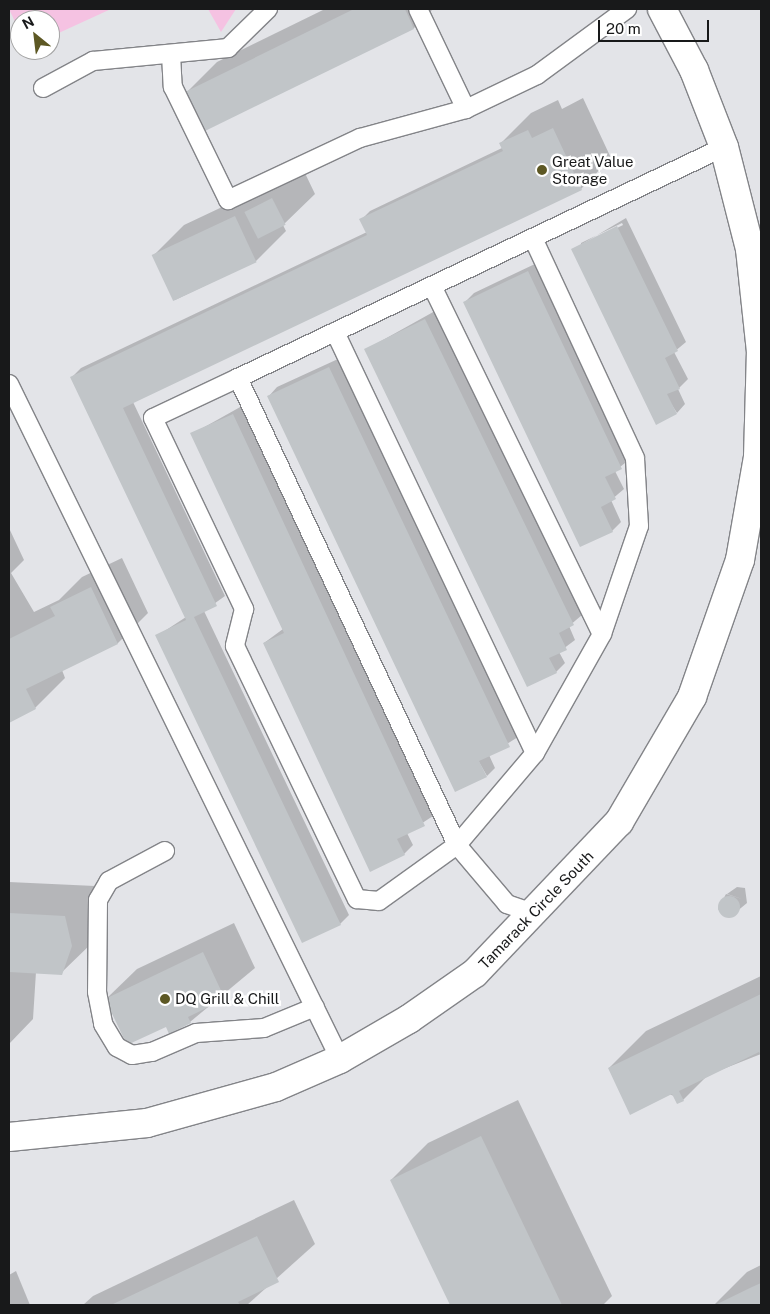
<!DOCTYPE html>
<style>
body{margin:0}
#map{position:relative;width:770px;height:1314px;overflow:hidden;background:#e3e4e8;font-family:"Public Sans",sans-serif}
div>[style]{position:absolute}
.green>*{inset:0;background:#f5c2e2}
.shadow>*{inset:0;background:#0003}
.building>*{inset:0;background:#c1c5c8;transform-origin:0 0}
.round{border-radius:50%}
.roads{filter:drop-shadow(1px 0 #838488) drop-shadow(-1px 0 #838488) drop-shadow(0 1px #838488) drop-shadow(0 -1px #838488)}
.service>*{height:18px;margin:-9px;padding:0 9px;transform-origin:9px;border-radius:9px;background:#fff}
.tertiary>*{height:28px;margin:-14px;padding:0 14px;transform-origin:14px;border-radius:14px;background:#fff}
.dots>*{width:14px;height:14px;translate:-50% -50%;box-sizing:border-box;border:2px solid #fff;border-radius:50%}
span{translate:-50% -50%;white-space:nowrap;text-align:center;line-height:1.15;-webkit-text-stroke:5px #fff;paint-order:stroke}
.poi-label{font-size:15px;color:#18191a}
.left{translate:0 -50%;text-align:left}
.street-label{font-size:15px;color:#18191a}
.frame{position:absolute;inset:0;border:10px solid #18191a;pointer-events:none}
.north{position:absolute;left:10px;top:10px;width:50px;height:50px;box-sizing:border-box;background:#fff;border:1px solid #a3a3a3;border-radius:50%;rotate:331deg;font-size:14px;font-weight:700;line-height:20px;text-align:center;color:#18191a}
.north::after{content:'';display:block;margin:auto;width:18px;height:22px;background:#5d5824;clip-path:polygon(50% 0,100% 100%,50% 72%,0 100%)}
.scale{position:absolute;left:598px;top:20px;width:111px;height:22px;box-sizing:border-box;border:2px solid #18191a;border-top:0;padding-left:6px;font-size:15px;line-height:18px;white-space:nowrap;color:#18191a;-webkit-text-stroke:4px #fff;paint-order:stroke}
</style>
<div id="map">
<div class="green">
<div style="clip-path:polygon(9px 9px,111px 9px,50px 37px,50px 20px,20px 20px,20px 32px)"></div>
<div style="clip-path:polygon(208px 9px,236px 9px,221px 32px)"></div>
</div>
<div class="shadow">
<div style="clip-path:polygon(325px 9px,433px 9px,414px 28px,205px 129px,187px 92px,217px 62px)"></div>
<div style="clip-path:polygon(583px 98px,611px 158px,581px 189px,133px 402px,225px 596px,204px 611px,349px 915px,340px 924px,157px 636px,186px 617px,72px 377px,81px 368px,367px 232px,361px 220px,370px 211px,502px 148px,500px 144px,531px 113px,558px 100px,562px 109px)"></div>
<div style="clip-path:polygon(303px 169px,315px 194px,283px 225px,286px 231px,256px 261px,175px 300px,154px 255px,184px 225px)"></div>
<div style="clip-path:polygon(evenodd,626px 218px,686px 342px,674px 352px,688px 379px,678px 389px,685px 404px,677px 413px,572px 250px,626px 218px,622px 223px,623px 225px,581px 246px,581px 243px,622px 223px)"></div>
<div style="clip-path:polygon(537px 263px,630px 459px,615px 471px,624px 489px,611px 500px,621px 522px,612px 531px,465px 302px,474px 293px)"></div>
<div style="clip-path:polygon(435px 311px,582px 615px,569px 626px,575px 640px,559px 652px,565px 663px,556px 672px,365px 350px)"></div>
<div style="clip-path:polygon(338px 359px,518px 737px,489px 755px,495px 768px,487px 776px,269px 396px,277px 387px)"></div>
<div style="clip-path:polygon(242px 406px,433px 816px,407px 833px,413px 845px,404px 854px,264px 643px,283px 629px,192px 434px)"></div>
<div style="clip-path:polygon(9px 528px,24px 560px,11px 573px,34px 612px,59px 600px,82px 577px,122px 558px,148px 613px,118px 643px,62px 670px,65px 678px,35px 708px,9px 721px)"></div>
<div style="clip-path:polygon(9px 882px,95px 886px,102px 915px,92px 943px,61px 973px,36px 972px,33px 1019px,9px 1044px)"></div>
<div style="clip-path:polygon(737px 887px,745px 888px,747px 903px,730px 917px,723px 915px,718px 909px,726px 894px,742px 899px,727px 894px)"></div>
<div style="clip-path:polygon(234px 923px,255px 968px,190px 1022px,166px 1025px,106px 999px,137px 969px)"></div>
<div style="clip-path:polygon(761px 976px,761px 1054px,708px 1075px,683px 1100px,609px 1068px,646px 1031px)"></div>
<div style="clip-path:polygon(518px 1100px,612px 1296px,603px 1305px,451px 1305px,391px 1180px,428px 1143px)"></div>
<div style="clip-path:polygon(294px 1200px,315px 1244px,247px 1305px,83px 1305px,93px 1296px)"></div>
<div style="clip-path:polygon(761px 1265px,761px 1305px,714px 1305px,747px 1272px)"></div>
<div style="clip-path:polygon(16px 1271px,30px 1305px,9px 1305px,9px 1275px)"></div>
</div>
<div class="building">
<div style="clip-path:polygon(354px 9px,405px 9px,414px 29px,205px 131px,185px 92px)"></div>
<div style="clip-path:polygon(553px 128px,582px 190px,123px 408px,217px 606px,194px 617px,341px 925px,302px 943px,155px 635px,186px 620px,70px 377px,367px 235px,359px 219px,503px 151px,499px 143px,528px 130px,532px 138px)"></div>
<div style="left:272px;top:198px;width:30px;height:31px;rotate:63deg"></div>
<div style="left:235px;top:216px;width:51px;height:92px;rotate:65deg"></div>
<div style="clip-path:polygon(617px 226px,678px 351px,665px 358px,680px 389px,667px 394px,677px 414px,656px 425px,571px 249px)"></div>
<div style="clip-path:polygon(528px 271px,622px 469px,605px 477px,616px 499px,601px 507px,613px 532px,580px 547px,463px 302px)"></div>
<div style="clip-path:polygon(425px 319px,574px 625px,559px 633px,567px 650px,549px 658px,557px 673px,527px 687px,364px 349px)"></div>
<div style="clip-path:polygon(329px 367px,510px 747px,479px 761px,487px 777px,455px 792px,267px 396px)"></div>
<div style="clip-path:polygon(233px 414px,425px 826px,397px 839px,405px 855px,370px 872px,263px 643px,284px 633px,190px 433px)"></div>
<div style="clip-path:polygon(91px 587px,118px 644px,26px 689px,36px 709px,9px 723px,9px 639px,55px 616px,50px 607px)"></div>
<div class="round" style="left:718px;top:896px;width:22px;height:22px"></div>
<div style="clip-path:polygon(9px 913px,65px 916px,72px 946px,62px 975px,9px 972px)"></div>
<div style="clip-path:polygon(203px 952px,225px 999px,188px 1017px,191px 1023px,169px 1034px,166px 1027px,127px 1045px,105px 999px)"></div>
<div style="clip-path:polygon(761px 994px,761px 1057px,759px 1052px,679px 1091px,684px 1101px,677px 1104px,672px 1094px,630px 1115px,608px 1068px)"></div>
<div style="clip-path:polygon(481px 1136px,562px 1305px,450px 1305px,390px 1180px)"></div>
<div style="clip-path:polygon(257px 1236px,279px 1282px,238px 1302px,240px 1305px,111px 1305px)"></div>
<div style="clip-path:polygon(761px 1283px,761px 1305px,715px 1305px,752px 1287px)"></div>
</div>
<div class="roads">
<div class="service">
<div style="left:418px;top:9px;width:111px;rotate:64.4deg"></div>
<div style="left:466px;top:109px;width:79px;rotate:-25.6deg"></div>
<div style="left:537px;top:75px;width:112px;rotate:-36.3deg"></div>
<div style="left:171px;top:54px;width:33px;rotate:87deg"></div>
<div style="left:173px;top:87px;width:126px;rotate:64deg"></div>
<div style="left:228px;top:200px;width:146px;rotate:-25.2deg"></div>
<div style="left:360px;top:138px;width:110px;rotate:-15.3deg"></div>
<div style="left:43px;top:88px;width:57px;rotate:-28.4deg"></div>
<div style="left:93px;top:61px;width:136px;rotate:-5.5deg"></div>
<div style="left:228px;top:48px;width:56px;rotate:-44.3deg"></div>
<div style="left:432px;top:286px;width:387px;rotate:64deg"></div>
<div style="left:335px;top:332px;width:466px;rotate:64.6deg"></div>
<div style="left:238px;top:378px;width:94px;rotate:154.8deg"></div>
<div style="left:153px;top:418px;width:212px;rotate:64.5deg"></div>
<div style="left:244px;top:609px;width:38px;rotate:104deg"></div>
<div style="left:235px;top:646px;width:281px;rotate:64.3deg"></div>
<div style="left:357px;top:899px;width:22px;rotate:5deg"></div>
<div style="left:379px;top:901px;width:96px;rotate:-35.7deg"></div>
<div style="left:457px;top:845px;width:121px;rotate:-49.7deg"></div>
<div style="left:535px;top:753px;width:137px;rotate:-60.6deg"></div>
<div style="left:602px;top:634px;width:114px;rotate:-71.1deg"></div>
<div style="left:639px;top:526px;width:68px;rotate:-93.4deg"></div>
<div style="left:635px;top:458px;width:242px;rotate:-114.9deg"></div>
<div style="left:9px;top:384px;width:752px;rotate:63.88deg"></div>
<div style="left:165px;top:851px;width:64px;rotate:151.8deg"></div>
<div style="left:109px;top:881px;width:22px;rotate:120deg"></div>
<div style="left:98px;top:900px;width:92px;rotate:90.6deg"></div>
<div style="left:97px;top:992px;width:33px;rotate:79deg"></div>
<div style="left:103px;top:1024px;width:27px;rotate:59deg"></div>
<div style="left:117px;top:1047px;width:17px;rotate:28deg"></div>
<div style="left:132px;top:1055px;width:20px;rotate:-9deg"></div>
<div style="left:152px;top:1052px;width:48px;rotate:-23.4deg"></div>
<div style="left:196px;top:1033px;width:68px;rotate:-4.2deg"></div>
<div style="left:264px;top:1028px;width:55px;rotate:-22.4deg"></div>
<div style="left:536px;top:914px;width:31px;rotate:-161deg"></div>
<div style="left:507px;top:904px;width:77px;rotate:-130.3deg"></div>
<div style="left:457px;top:845px;width:516px;rotate:-115.12deg"></div>
<div style="left:238px;top:378px;width:538px;rotate:-25.42deg"></div>
</div>
<div class="tertiary">
<div style="left:9px;top:1137px;width:139px;rotate:-5.8deg"></div>
<div style="left:147px;top:1123px;width:134px;rotate:-15.6deg"></div>
<div style="left:276px;top:1087px;width:70px;rotate:-23.6deg"></div>
<div style="left:340px;top:1059px;width:80px;rotate:-30.1deg"></div>
<div style="left:409px;top:1019px;width:80px;rotate:-34.9deg"></div>
<div style="left:475px;top:973px;width:209px;rotate:-46.4deg"></div>
<div style="left:619px;top:822px;width:145px;rotate:-59.7deg"></div>
<div style="left:692px;top:697px;width:145px;rotate:-70.7deg"></div>
<div style="left:740px;top:560px;width:105px;rotate:-80.1deg"></div>
<div style="left:758px;top:457px;width:105px;rotate:-88.4deg"></div>
<div style="left:761px;top:352px;width:104px;rotate:-96.1deg"></div>
<div style="left:750px;top:249px;width:105px;rotate:-104.3deg"></div>
<div style="left:724px;top:147px;width:83px;rotate:-111.3deg"></div>
<div style="left:694px;top:70px;width:69px;rotate:-117.7deg"></div>
</div>
</div>
<div class="dots">
<div style="left:542px;top:170px;background:#5d5824"></div>
<div style="left:165px;top:999px;background:#5d5824"></div>
</div>
<div class="poi-label">
<span class="left" style="left:552px;top:170px">Great Value<br>Storage</span>
<span class="left" style="left:175px;top:999px">DQ Grill &amp; Chill</span>
</div>
<div class="street-label">
<span style="left:536px;top:910px;rotate:-46deg">Tamarack Circle South</span>
</div>
<div class="frame"></div>
<div class="north">N</div>
<div class="scale">20 m</div>
</div>
